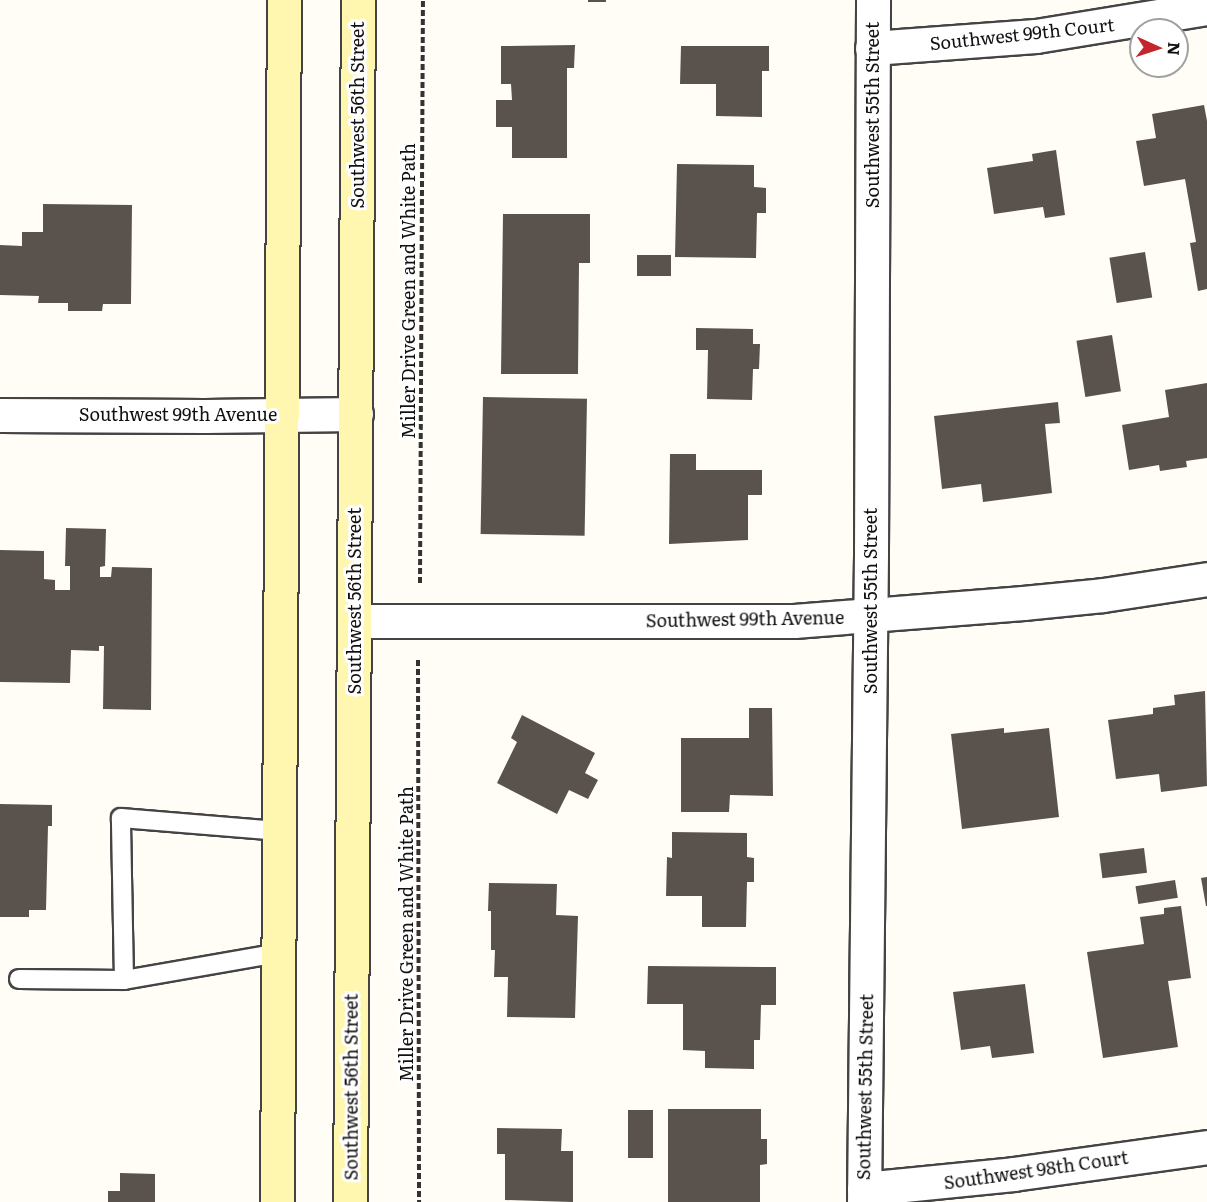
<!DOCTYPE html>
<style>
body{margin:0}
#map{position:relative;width:1207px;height:1202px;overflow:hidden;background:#fffdf5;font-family:Literata,serif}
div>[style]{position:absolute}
.building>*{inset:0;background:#5a524d;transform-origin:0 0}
.path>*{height:4px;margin-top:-2px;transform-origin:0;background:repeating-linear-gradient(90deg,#333 0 6px,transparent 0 9px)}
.roads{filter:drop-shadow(2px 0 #444) drop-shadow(-2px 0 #444) drop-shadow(0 2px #444) drop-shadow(0 -2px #444)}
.lane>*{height:18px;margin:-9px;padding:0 9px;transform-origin:9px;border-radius:9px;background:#fff}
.street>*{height:33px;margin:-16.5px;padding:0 16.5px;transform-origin:16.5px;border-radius:16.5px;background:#fff}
.secondary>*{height:33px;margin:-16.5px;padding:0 16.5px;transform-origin:16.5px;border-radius:16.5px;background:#fff6b0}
span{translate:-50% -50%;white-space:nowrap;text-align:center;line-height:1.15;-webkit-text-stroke:6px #fff;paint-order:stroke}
.street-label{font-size:18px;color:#111}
.north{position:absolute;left:1129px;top:18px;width:60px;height:60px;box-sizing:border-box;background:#fff;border:2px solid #a0a0a0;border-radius:50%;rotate:93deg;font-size:16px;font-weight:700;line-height:24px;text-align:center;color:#111}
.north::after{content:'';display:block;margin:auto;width:21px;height:27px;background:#c4262e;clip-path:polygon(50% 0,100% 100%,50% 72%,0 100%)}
</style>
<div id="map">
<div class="building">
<div style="left:588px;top:0;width:18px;height:2px"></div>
<div style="clip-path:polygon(575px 45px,574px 68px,567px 68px,567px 158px,512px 158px,512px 127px,496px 127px,496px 100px,512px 100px,511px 84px,501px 84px,501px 46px)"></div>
<div style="clip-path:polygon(681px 46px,769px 46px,769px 71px,762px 71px,762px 117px,716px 116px,716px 84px,680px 84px)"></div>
<div style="clip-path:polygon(1204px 105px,1207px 121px,1207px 289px,1198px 291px,1190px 243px,1196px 242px,1185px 179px,1144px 186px,1136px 141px,1156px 138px,1152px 114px)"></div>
<div style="clip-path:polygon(1056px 150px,1065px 215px,1045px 218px,1043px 207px,994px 214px,987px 168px,1033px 161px,1032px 154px)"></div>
<div style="clip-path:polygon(677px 164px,754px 165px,754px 187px,766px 188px,766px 213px,757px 213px,756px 258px,675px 257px)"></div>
<div style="clip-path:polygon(43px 204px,132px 205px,131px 304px,103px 304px,102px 311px,68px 311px,68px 303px,38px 303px,39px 296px,0 295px,0 245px,22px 246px,22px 232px,43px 232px)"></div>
<div style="clip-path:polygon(503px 214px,590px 214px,590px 263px,579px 263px,578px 374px,501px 374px)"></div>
<div style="left:1145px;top:252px;width:46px;height:36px;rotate:81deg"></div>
<div style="left:637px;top:255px;width:34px;height:21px"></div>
<div style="clip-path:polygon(696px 328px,753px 329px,753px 344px,760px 344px,759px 369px,753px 369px,752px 400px,707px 399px,708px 350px,696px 350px)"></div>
<div style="left:1112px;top:335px;width:57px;height:36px;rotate:81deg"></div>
<div style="clip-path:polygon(1207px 383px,1207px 458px,1186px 461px,1187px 467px,1160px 471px,1159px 465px,1129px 470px,1122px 425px,1169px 417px,1165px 390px)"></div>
<div style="left:483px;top:397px;width:104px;height:137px;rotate:1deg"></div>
<div style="clip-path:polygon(1058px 402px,1060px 423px,1045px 424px,1052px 493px,983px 502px,981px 484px,942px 489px,934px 416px)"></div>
<div style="clip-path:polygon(670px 454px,696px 454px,696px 470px,762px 470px,762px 495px,748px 495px,748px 540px,669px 544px)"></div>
<div style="clip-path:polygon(66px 528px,106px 529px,105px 566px,100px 567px,100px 577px,111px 577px,112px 567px,152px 568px,151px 710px,103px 709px,104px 646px,99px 646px,99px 651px,71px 650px,70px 683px,0 682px,0 550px,44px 551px,44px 579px,55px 580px,55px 590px,70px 590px,70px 566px,65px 566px)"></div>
<div style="clip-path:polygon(1205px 691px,1207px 786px,1161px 792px,1159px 774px,1116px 779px,1108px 720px,1153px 714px,1153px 708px,1175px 705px,1174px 695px)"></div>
<div style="clip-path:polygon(749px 708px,772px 708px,773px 796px,730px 795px,729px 812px,681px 812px,681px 738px,749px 738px)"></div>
<div style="clip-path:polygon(522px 715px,595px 753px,585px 773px,598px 780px,588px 799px,569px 790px,557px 814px,497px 783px,517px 742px,511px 738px)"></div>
<div style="clip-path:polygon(1004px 728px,1004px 733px,1049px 728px,1059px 817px,962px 829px,951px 734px)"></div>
<div style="clip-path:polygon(0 804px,52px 805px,52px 826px,48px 826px,46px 910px,29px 910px,29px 917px,0 917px)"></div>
<div style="clip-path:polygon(672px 832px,747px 833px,747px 857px,754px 858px,754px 882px,747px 882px,746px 927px,702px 927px,702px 896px,666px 896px,667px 857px,672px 858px)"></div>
<div style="left:1144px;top:848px;width:25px;height:45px;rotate:83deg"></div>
<div style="clip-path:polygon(1207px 877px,1207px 906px,1206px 906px,1201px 878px)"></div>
<div style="left:1175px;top:880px;width:18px;height:40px;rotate:81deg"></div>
<div style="clip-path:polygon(489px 883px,557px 884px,556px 915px,578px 916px,575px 1018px,507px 1017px,508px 977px,494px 977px,495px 950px,491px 950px,491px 911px,488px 911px)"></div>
<div style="clip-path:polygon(1181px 906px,1191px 978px,1168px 981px,1178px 1047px,1103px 1058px,1087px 952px,1144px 944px,1140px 917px,1164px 914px,1164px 908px)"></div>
<div style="clip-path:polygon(648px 966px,776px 967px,776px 1005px,761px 1005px,760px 1040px,754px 1040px,754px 1069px,705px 1068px,705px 1051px,683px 1050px,683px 1004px,647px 1004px)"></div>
<div style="clip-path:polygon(1025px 984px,1034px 1053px,992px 1058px,990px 1046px,961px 1050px,953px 992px)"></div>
<div style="clip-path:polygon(668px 1109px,761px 1109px,761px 1139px,767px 1139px,767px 1164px,760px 1165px,760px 1202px,668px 1202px)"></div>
<div style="left:628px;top:1110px;width:25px;height:48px"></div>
<div style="clip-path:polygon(497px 1128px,562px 1129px,561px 1151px,573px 1151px,573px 1202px,505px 1200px,505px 1154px,497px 1154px)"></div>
<div style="clip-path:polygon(120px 1173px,155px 1174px,155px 1202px,108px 1202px,108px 1191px,120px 1191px)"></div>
</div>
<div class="path">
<div style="left:420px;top:583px;width:583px;rotate:-89.71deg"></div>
<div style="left:418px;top:660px;width:542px;rotate:89.89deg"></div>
</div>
<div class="roads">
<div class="lane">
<div style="left:19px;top:979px;width:105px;rotate:0.5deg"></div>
<div style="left:124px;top:980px;width:157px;rotate:-9.9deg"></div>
<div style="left:124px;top:980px;width:162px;rotate:-91.1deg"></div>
<div style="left:121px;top:818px;width:160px;rotate:4.7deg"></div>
</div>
<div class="street">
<div style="left:872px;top:48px;width:164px;rotate:-4.2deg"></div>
<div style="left:1036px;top:36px;width:173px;rotate:-9.3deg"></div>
<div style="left:0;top:415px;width:205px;rotate:0.3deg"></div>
<div style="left:205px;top:416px;width:151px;rotate:-0.8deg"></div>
<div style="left:354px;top:621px;width:440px"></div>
<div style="left:794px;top:621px;width:230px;rotate:-4.5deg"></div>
<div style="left:1023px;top:603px;width:80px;rotate:-5.7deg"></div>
<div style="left:1103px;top:595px;width:105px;rotate:-8.7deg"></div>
<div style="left:864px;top:1189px;width:150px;rotate:-5.7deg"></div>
<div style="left:1013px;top:1174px;width:196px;rotate:-7.9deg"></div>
<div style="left:864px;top:1202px;width:649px;rotate:-89.38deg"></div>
<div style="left:871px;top:553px;width:553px;rotate:-89.79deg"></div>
</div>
<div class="secondary">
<div style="left:277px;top:1202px;width:1202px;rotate:-89.67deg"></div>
<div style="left:350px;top:1202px;width:1202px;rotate:-89.62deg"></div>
</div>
</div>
<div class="street-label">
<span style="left:1022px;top:34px;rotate:-6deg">Southwest 99th Court</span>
<span style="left:357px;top:115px;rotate:-90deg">Southwest 56th Street</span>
<span style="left:872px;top:115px;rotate:-90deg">Southwest 55th Street</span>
<span style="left:408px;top:291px;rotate:-90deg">Miller Drive Green and White Path</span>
<span style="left:178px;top:414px">Southwest 99th Avenue</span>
<span style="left:354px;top:601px;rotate:-90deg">Southwest 56th Street</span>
<span style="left:870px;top:601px;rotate:-90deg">Southwest 55th Street</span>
<span style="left:745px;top:619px;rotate:-1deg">Southwest 99th Avenue</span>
<span style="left:406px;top:934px;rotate:-90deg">Miller Drive Green and White Path</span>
<span style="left:351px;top:1087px;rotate:-90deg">Southwest 56th Street</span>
<span style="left:865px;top:1087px;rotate:-89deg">Southwest 55th Street</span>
<span style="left:1036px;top:1170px;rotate:-8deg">Southwest 98th Court</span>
</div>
<div class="north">N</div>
</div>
